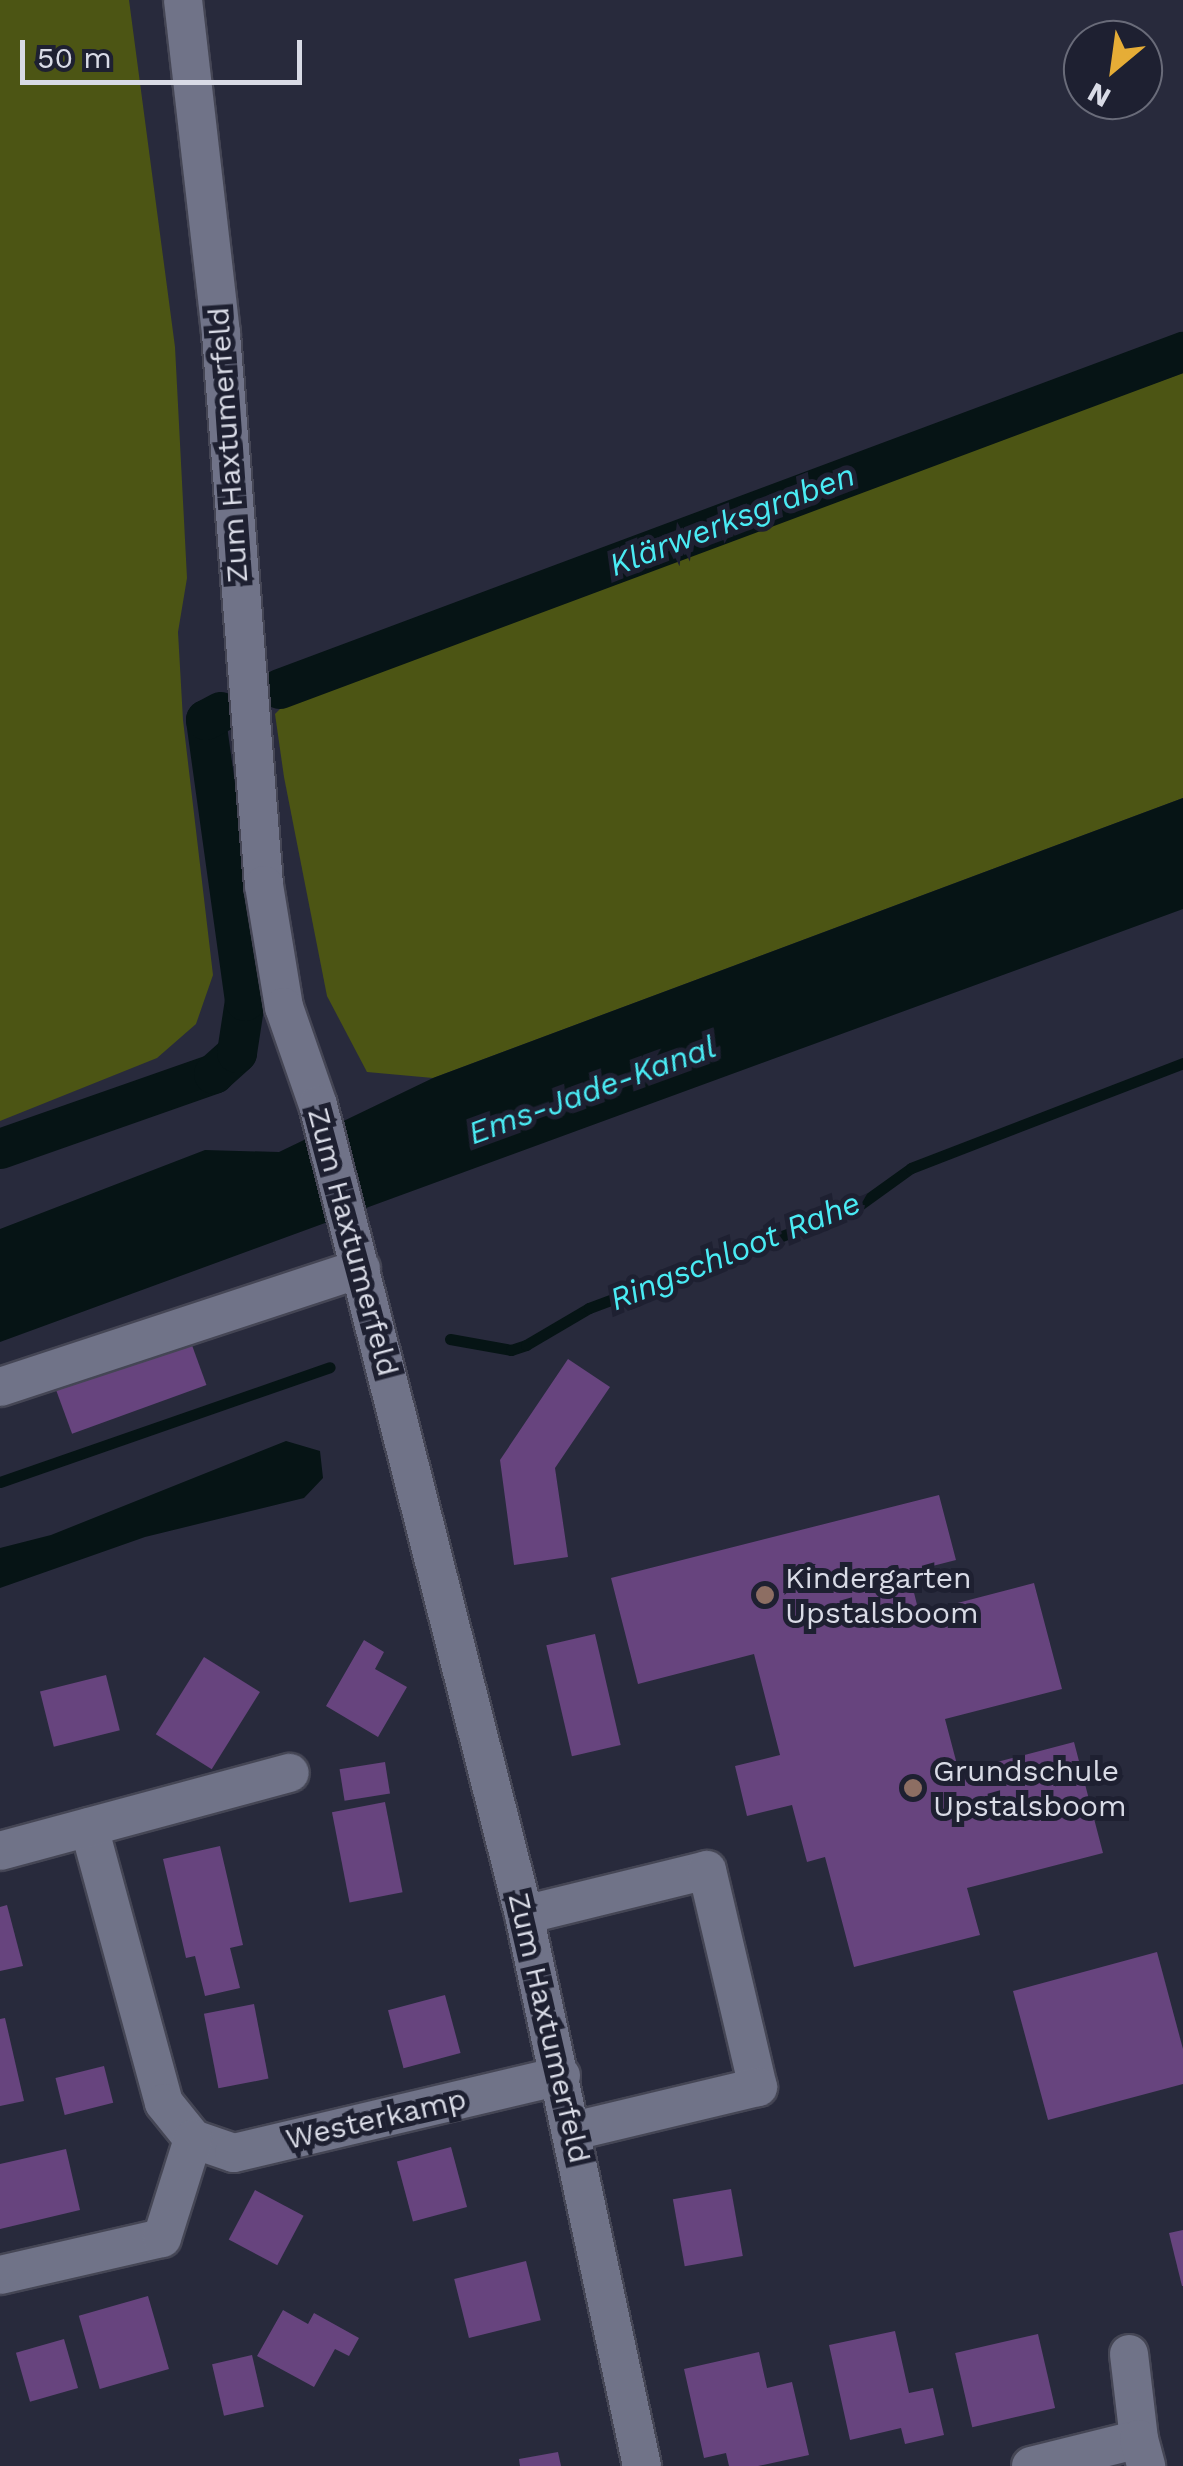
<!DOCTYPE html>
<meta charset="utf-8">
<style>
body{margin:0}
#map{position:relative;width:1183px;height:2466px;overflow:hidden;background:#282a3c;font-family:"Work Sans",sans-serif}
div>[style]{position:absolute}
.green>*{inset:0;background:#4c5514}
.water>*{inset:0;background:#061415}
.stream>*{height:11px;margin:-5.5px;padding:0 5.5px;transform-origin:5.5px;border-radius:5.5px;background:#061415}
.canal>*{height:40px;margin:-20px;padding:0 20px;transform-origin:20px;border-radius:20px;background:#061415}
.building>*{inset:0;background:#67447e;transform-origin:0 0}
.roads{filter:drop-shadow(2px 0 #454655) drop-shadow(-2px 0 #454655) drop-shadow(0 2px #454655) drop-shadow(0 -2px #454655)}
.minor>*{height:38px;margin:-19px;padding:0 19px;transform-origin:19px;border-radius:19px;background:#707388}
.dots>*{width:28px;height:28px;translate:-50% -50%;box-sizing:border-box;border:5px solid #1e2031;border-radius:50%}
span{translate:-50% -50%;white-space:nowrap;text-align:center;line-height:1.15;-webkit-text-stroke:10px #1e2031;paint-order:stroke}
.street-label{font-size:30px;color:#d9dbe6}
.poi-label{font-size:30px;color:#d9dbe6}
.left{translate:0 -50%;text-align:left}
.water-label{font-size:32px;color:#4aebf4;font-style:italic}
.north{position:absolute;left:1063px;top:20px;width:100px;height:100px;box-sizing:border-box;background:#1e2031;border:2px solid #696b79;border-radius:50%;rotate:209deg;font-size:28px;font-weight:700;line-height:40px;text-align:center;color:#d9dbe6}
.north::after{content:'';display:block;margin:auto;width:35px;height:45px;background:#e6ad36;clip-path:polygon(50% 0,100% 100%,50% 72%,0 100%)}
.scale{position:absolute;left:20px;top:40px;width:282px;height:45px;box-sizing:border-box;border:5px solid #d9dbe6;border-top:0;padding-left:12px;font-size:30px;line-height:35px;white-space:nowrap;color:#d9dbe6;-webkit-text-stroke:8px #1e2031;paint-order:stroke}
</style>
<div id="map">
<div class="green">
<div style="clip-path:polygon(0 0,129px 0,175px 347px,187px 578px,178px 632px,183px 720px,213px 975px,196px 1024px,157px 1058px,0 1121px)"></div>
<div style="clip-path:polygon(1183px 373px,1183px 798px,433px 1078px,367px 1072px,327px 996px,284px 777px,275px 714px,293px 696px)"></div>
</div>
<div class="water">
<div style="clip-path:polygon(1183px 798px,1183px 909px,0 1342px,0 1229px,205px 1150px,279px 1152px,433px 1078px)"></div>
<div style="clip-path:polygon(286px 1441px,320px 1451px,323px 1478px,304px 1498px,145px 1537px,0 1588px,0 1548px,51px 1535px)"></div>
</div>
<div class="stream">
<div style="left:450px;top:1339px;width:62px;rotate:10.2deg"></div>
<div style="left:511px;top:1350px;width:16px;rotate:-18deg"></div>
<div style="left:526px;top:1345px;width:73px;rotate:-30.4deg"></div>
<div style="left:589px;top:1308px;width:283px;rotate:-20.5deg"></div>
<div style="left:854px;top:1209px;width:70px;rotate:-35.7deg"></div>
<div style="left:911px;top:1168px;width:292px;rotate:-21.1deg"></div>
<div style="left:0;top:1482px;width:349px;rotate:-19.2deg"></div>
</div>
<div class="canal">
<div style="left:280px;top:689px;width:964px;rotate:-20.47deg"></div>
<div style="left:0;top:1149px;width:227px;rotate:-19.3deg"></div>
<div style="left:214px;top:1074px;width:31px;rotate:-42deg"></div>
<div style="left:237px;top:1053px;width:53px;rotate:-81.3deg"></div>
<div style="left:245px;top:1001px;width:284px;rotate:-97.9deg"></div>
<div style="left:206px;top:720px;width:17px;rotate:-28deg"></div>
</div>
<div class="building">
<div style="left:189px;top:1337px;width:51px;height:143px;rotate:70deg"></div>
<div style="clip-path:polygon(568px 1359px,610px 1387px,555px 1468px,568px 1557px,514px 1565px,500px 1460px)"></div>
<div style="clip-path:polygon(939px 1495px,956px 1560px,909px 1572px,919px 1613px,1034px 1583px,1062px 1689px,945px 1719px,959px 1772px,1074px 1742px,1103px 1853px,967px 1888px,980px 1935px,854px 1967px,825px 1857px,807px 1862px,792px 1805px,747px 1816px,735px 1766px,780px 1755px,754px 1654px,638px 1684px,611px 1578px)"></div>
<div style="left:595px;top:1634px;width:114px;height:50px;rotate:77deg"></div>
<div style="clip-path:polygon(364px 1640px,384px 1652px,375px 1669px,407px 1687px,378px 1737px,326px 1706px)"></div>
<div style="left:204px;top:1657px;width:66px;height:91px;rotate:32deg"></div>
<div style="left:106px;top:1675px;width:57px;height:68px;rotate:76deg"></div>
<div style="left:385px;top:1762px;width:32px;height:46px;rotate:81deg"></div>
<div style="left:385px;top:1802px;width:92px;height:54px;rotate:79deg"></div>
<div style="clip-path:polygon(220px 1846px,243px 1945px,230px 1948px,240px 1988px,205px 1996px,195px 1956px,186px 1958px,163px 1859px)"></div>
<div style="clip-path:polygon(7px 1905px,23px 1966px,0 1971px,0 1907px)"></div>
<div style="clip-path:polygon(1157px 1952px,1183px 2049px,1183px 2084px,1048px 2120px,1013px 1991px)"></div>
<div style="left:445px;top:1995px;width:60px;height:59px;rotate:75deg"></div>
<div style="left:254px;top:2004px;width:76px;height:51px;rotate:79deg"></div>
<div style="clip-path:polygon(5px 2018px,24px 2101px,0 2106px,0 2019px)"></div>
<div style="left:104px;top:2066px;width:38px;height:50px;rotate:76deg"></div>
<div style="left:451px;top:2147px;width:62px;height:56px;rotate:75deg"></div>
<div style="clip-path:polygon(66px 2149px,80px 2210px,0 2229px,0 2164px)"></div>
<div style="left:731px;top:2189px;width:68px;height:59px;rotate:80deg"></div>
<div style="left:255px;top:2190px;width:55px;height:56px;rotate:28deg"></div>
<div style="clip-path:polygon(1183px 2230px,1183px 2286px,1182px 2286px,1169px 2233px)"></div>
<div style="left:526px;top:2261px;width:61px;height:74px;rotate:76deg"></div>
<div style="left:148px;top:2296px;width:76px;height:72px;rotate:74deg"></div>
<div style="clip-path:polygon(283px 2310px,308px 2324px,314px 2313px,359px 2338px,349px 2356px,335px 2349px,314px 2387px,257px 2356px)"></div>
<div style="clip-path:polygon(895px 2331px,909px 2393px,933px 2388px,944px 2435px,905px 2444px,901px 2428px,850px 2440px,829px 2345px)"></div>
<div style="left:1038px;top:2334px;width:76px;height:85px;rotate:77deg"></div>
<div style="left:64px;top:2339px;width:51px;height:50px;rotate:74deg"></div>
<div style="clip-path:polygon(759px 2352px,767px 2388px,792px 2382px,809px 2455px,758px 2466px,729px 2466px,726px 2453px,704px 2458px,684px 2369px)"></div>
<div style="left:252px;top:2355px;width:53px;height:41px;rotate:77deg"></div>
<div style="clip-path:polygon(558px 2452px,561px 2466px,520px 2466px,519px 2459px)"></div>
</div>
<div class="roads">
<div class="minor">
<div style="left:183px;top:0;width:336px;rotate:83.5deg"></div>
<div style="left:221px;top:334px;width:553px;rotate:85.54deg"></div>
<div style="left:264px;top:885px;width:124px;rotate:80.7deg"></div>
<div style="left:284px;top:1007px;width:104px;rotate:70.9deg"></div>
<div style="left:318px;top:1105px;width:836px;rotate:75.73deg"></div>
<div style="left:524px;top:1915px;width:563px;rotate:77.91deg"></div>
<div style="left:0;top:1387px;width:380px;rotate:-18.2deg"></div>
<div style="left:89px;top:1827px;width:286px;rotate:74.8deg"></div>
<div style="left:164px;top:2103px;width:46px;rotate:51.1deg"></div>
<div style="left:193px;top:2139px;width:43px;rotate:18.9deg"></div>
<div style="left:234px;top:2153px;width:336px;rotate:-13.3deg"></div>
<div style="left:0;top:1851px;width:300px;rotate:-15.1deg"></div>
<div style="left:524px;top:1915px;width:188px;rotate:-13.8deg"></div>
<div style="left:707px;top:1870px;width:223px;rotate:76.8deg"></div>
<div style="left:758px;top:2087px;width:190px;rotate:166.6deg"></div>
<div style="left:0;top:2275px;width:166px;rotate:-12.9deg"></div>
<div style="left:162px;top:2238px;width:104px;rotate:-72.6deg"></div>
<div style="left:1129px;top:2354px;width:86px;rotate:83.3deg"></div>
<div style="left:1031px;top:2466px;width:111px;rotate:-14deg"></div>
<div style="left:1139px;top:2439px;width:28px;rotate:75deg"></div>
</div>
</div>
<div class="dots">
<div style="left:765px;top:1595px;background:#8d6e63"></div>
<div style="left:913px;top:1788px;background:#8d6e63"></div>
</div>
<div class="street-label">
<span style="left:228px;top:445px;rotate:-94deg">Zum Haxtumerfeld</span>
<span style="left:353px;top:1242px;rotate:75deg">Zum Haxtumerfeld</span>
<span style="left:549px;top:2028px;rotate:77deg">Zum Haxtumerfeld</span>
<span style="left:376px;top:2119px;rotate:-13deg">Westerkamp</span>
</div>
<div class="poi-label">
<span class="left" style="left:785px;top:1595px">Kindergarten<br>Upstalsboom</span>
<span class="left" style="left:933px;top:1788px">Grundschule<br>Upstalsboom</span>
</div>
<div class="water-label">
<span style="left:732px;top:520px;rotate:-21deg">Klärwerksgraben</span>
<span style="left:592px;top:1090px;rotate:-20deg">Ems-Jade-Kanal</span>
<span style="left:735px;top:1251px;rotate:-22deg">Ringschloot Rahe</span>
</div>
<div class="north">N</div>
<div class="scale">50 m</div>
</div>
